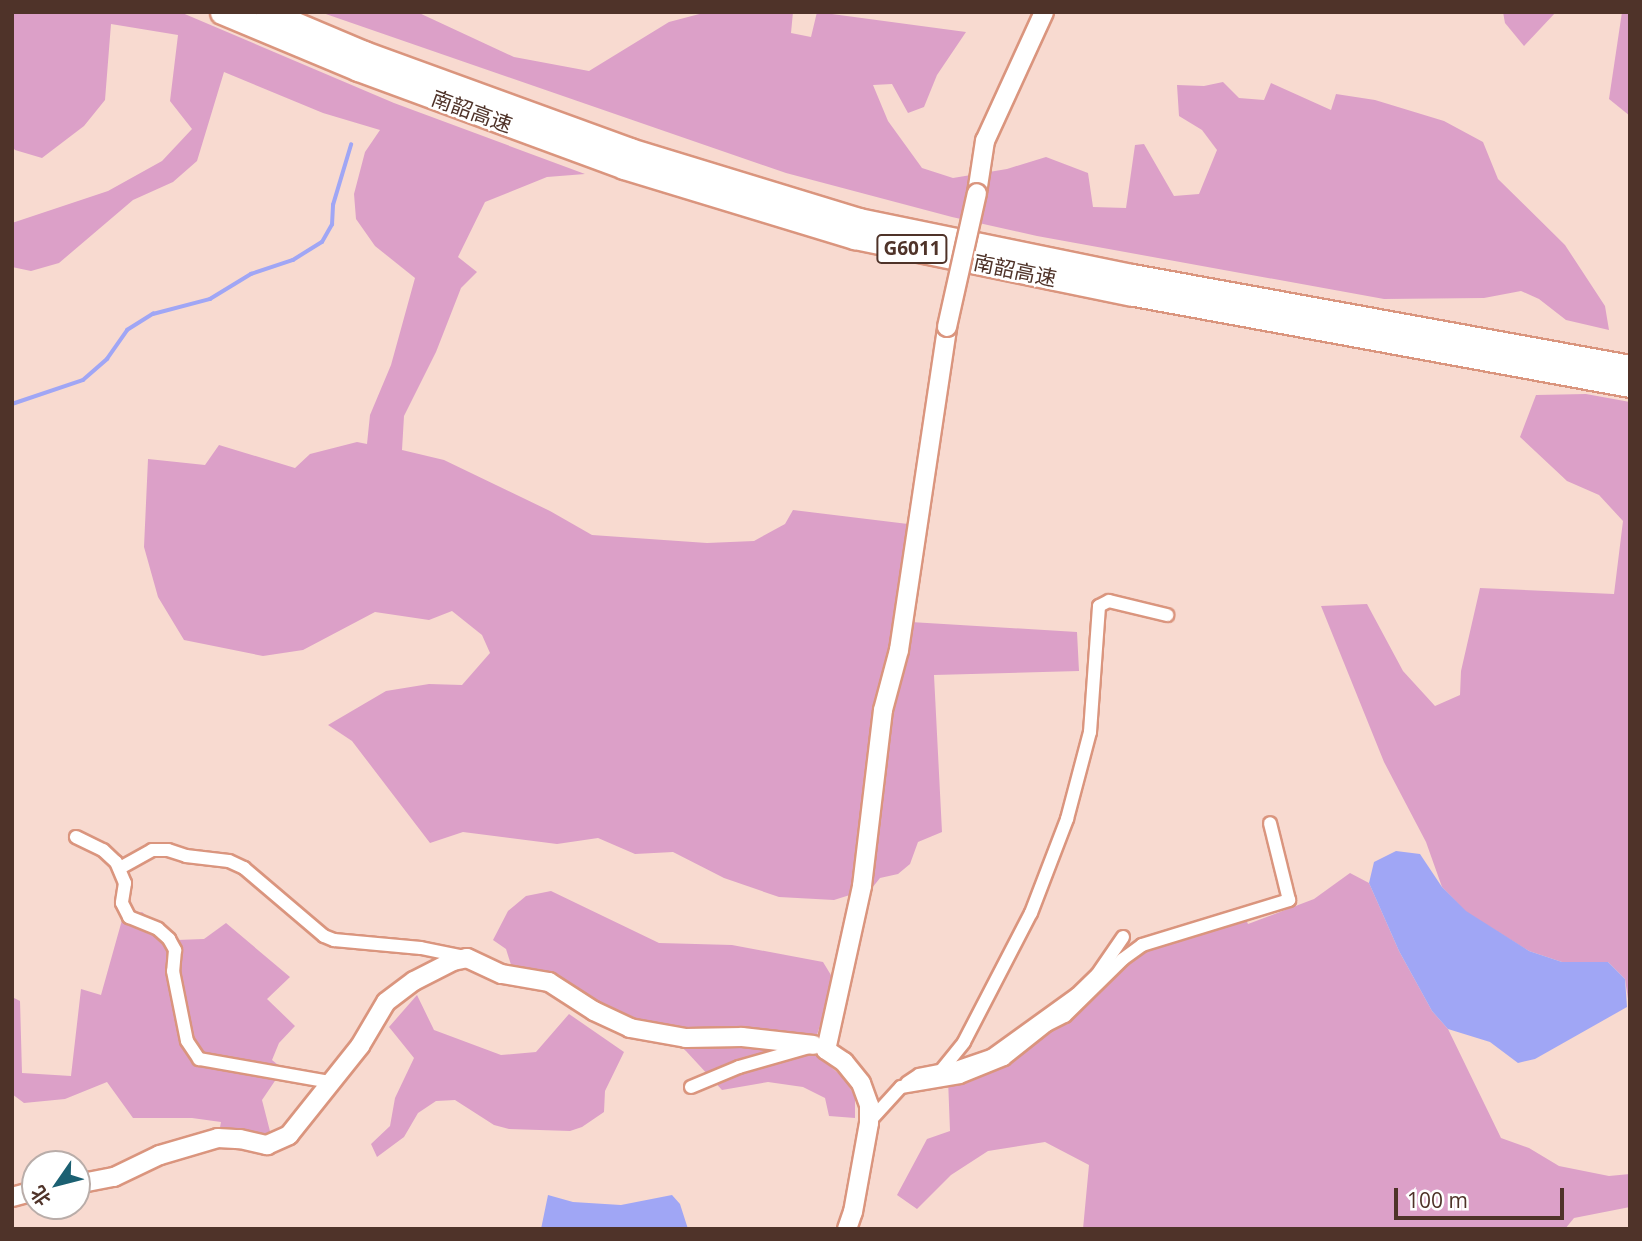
<!DOCTYPE html>
<meta charset="utf-8">
<style>
body{margin:0}
#map{position:relative;width:1642px;height:1241px;overflow:hidden;background:#f8dad0;font-family:"Open Sans","Noto Sans SC",sans-serif}
div>[style]{position:absolute}
.green>*{inset:0;background:#dca0c8}
.water>*{inset:0;background:#a0a6f5}
.stream>*{height:3.5px;margin:-1.75px;padding:0 1.75px;transform-origin:1.75px;border-radius:1.75px;background:#a0a6f5}
.roads{filter:drop-shadow(2px 0 #da957e) drop-shadow(-2px 0 #da957e) drop-shadow(0 2px #da957e) drop-shadow(0 -2px #da957e)}
.street>*{height:12px;margin:-6px;padding:0 6px;transform-origin:6px;border-radius:6px;background:#fff}
.secondary>*{height:18px;margin:-9px;padding:0 9px;transform-origin:9px;border-radius:9px;background:#fff}
.highway>*{height:23px;margin:-11.5px;padding:0 11.5px;transform-origin:11.5px;border-radius:11.5px;background:#fff}
.bridges{filter:drop-shadow(2px 0 #da957e) drop-shadow(-2px 0 #da957e) drop-shadow(0 2px #da957e) drop-shadow(0 -2px #da957e)}
.secondary-bridge>*{height:18px;margin:-9px;padding:0 9px;transform-origin:9px;border-radius:9px;background:#fff}
span{translate:-50% -50%;white-space:nowrap;text-align:center;line-height:1.15;-webkit-text-stroke:5px #fff;paint-order:stroke}
.shield-label span{padding:2px 5px;background:#fff;border:2px solid;border-radius:5px;-webkit-text-stroke-width:0}
.shield-label{font-size:19px;color:#4f3329;font-weight:700}
.street-label{font-size:21px;color:#4f3329}
.frame{position:absolute;inset:0;border:14px solid #4f3329;pointer-events:none}
.north{position:absolute;left:21px;top:1150px;width:70px;height:70px;box-sizing:border-box;background:#fff;border:2px solid #b9ada9;border-radius:50%;rotate:235deg;font-size:19px;font-weight:700;line-height:28px;text-align:center;color:#4f3329}
.north::after{content:'';display:block;margin:auto;width:24px;height:32px;background:#1b6072;clip-path:polygon(50% 0,100% 100%,50% 72%,0 100%)}
.scale{position:absolute;left:1394px;top:1188px;width:170px;height:32px;box-sizing:border-box;border:4px solid #4f3329;border-top:0;padding-left:9px;font-size:21px;line-height:24px;white-space:nowrap;color:#4f3329;-webkit-text-stroke:5px #fff;paint-order:stroke}
</style>
<div id="map">
<div class="green">
<div style="clip-path:polygon(12px 12px,180px 12px,394px 103px,585px 174px,547px 177px,485px 202px,458px 257px,477px 272px,461px 288px,436px 352px,404px 416px,402px 450px,444px 460px,550px 511px,592px 535px,707px 543px,754px 541px,785px 524px,793px 510px,908px 524px,894px 621px,1077px 632px,1079px 671px,934px 675px,942px 832px,918px 842px,910px 864px,898px 874px,880px 878px,872px 888px,834px 900px,779px 897px,724px 878px,673px 852px,635px 854px,598px 838px,557px 844px,463px 832px,430px 843px,352px 741px,328px 725px,386px 691px,429px 684px,462px 685px,490px 653px,482px 635px,452px 611px,429px 620px,375px 612px,303px 650px,263px 656px,184px 640px,158px 597px,144px 547px,148px 459px,205px 465px,219px 445px,295px 468px,310px 454px,357px 442px,367px 444px,370px 415px,391px 365px,415px 278px,375px 246px,356px 219px,354px 194px,365px 152px,380px 130px,323px 113px,224px 72px,197px 161px,173px 182px,133px 200px,59px 263px,31px 271px,12px 267px,12px 223px,108px 191px,162px 161px,192px 129px,170px 101px,178px 35px,111px 24px,105px 100px,84px 126px,42px 158px,15px 150px,12px 146px)"></div>
<div style="clip-path:polygon(320px 12px,417px 12px,514px 57px,589px 71px,669px 22px,707px 12px,793px 12px,791px 33px,811px 37px,817px 12px,966px 32px,937px 75px,924px 107px,908px 113px,892px 84px,873px 85px,888px 121px,922px 168px,953px 178px,1007px 169px,1046px 157px,1088px 173px,1093px 207px,1126px 208px,1135px 145px,1144px 144px,1174px 196px,1199px 194px,1217px 150px,1202px 130px,1179px 116px,1177px 85px,1204px 86px,1223px 82px,1239px 98px,1264px 100px,1271px 83px,1331px 110px,1336px 94px,1375px 100px,1444px 121px,1483px 142px,1498px 179px,1565px 245px,1605px 306px,1609px 330px,1566px 320px,1539px 299px,1521px 291px,1484px 298px,1384px 299px,1037px 236px,952px 217px,786px 173px)"></div>
<div style="clip-path:polygon(1503px 12px,1556px 12px,1524px 46px,1505px 23px)"></div>
<div style="clip-path:polygon(1622px 12px,1630px 12px,1630px 116px,1609px 99px)"></div>
<div style="clip-path:polygon(1586px 394px,1630px 402px,1630px 1012px,1625px 979px,1608px 962px,1562px 962px,1529px 951px,1466px 912px,1442px 887px,1426px 842px,1384px 762px,1321px 606px,1367px 604px,1403px 671px,1435px 706px,1460px 695px,1461px 671px,1480px 588px,1614px 594px,1623px 521px,1599px 495px,1567px 481px,1520px 437px,1536px 395px)"></div>
<div style="clip-path:polygon(1350px 873px,1369px 883px,1399px 951px,1432px 1011px,1448px 1029px,1501px 1138px,1529px 1148px,1559px 1166px,1609px 1176px,1630px 1174px,1630px 1207px,1574px 1218px,1565px 1229px,1083px 1229px,1089px 1165px,1045px 1142px,988px 1151px,951px 1175px,917px 1209px,897px 1195px,927px 1139px,950px 1131px,948px 1079px,1142px 945px,1244px 915px,1248px 924px,1314px 899px)"></div>
<div style="clip-path:polygon(551px 891px,659px 943px,732px 945px,823px 962px,834px 980px,817px 1035px,818px 1056px,845px 1079px,855px 1097px,855px 1118px,829px 1116px,825px 1098px,803px 1087px,768px 1082px,722px 1090px,686px 1051px,656px 1025px,622px 1017px,553px 973px,512px 968px,506px 949px,493px 940px,508px 911px,526px 896px)"></div>
<div style="clip-path:polygon(142px 912px,177px 940px,204px 939px,226px 923px,290px 977px,267px 999px,295px 1026px,279px 1043px,272px 1060px,283px 1069px,262px 1100px,273px 1143px,218px 1138px,221px 1122px,192px 1118px,133px 1118px,107px 1082px,65px 1099px,24px 1103px,12px 1094px,12px 997px,20px 1001px,22px 1073px,71px 1076px,81px 989px,101px 995px,122px 920px)"></div>
<div style="clip-path:polygon(417px 995px,434px 1030px,501px 1055px,536px 1052px,569px 1014px,624px 1052px,605px 1091px,604px 1112px,582px 1127px,570px 1131px,509px 1129px,494px 1125px,455px 1100px,436px 1101px,418px 1113px,404px 1137px,377px 1157px,371px 1144px,390px 1126px,395px 1098px,414px 1058px,389px 1027px)"></div>
</div>
<div class="water">
<div style="clip-path:polygon(1396px 851px,1420px 854px,1442px 887px,1466px 911px,1529px 951px,1562px 962px,1608px 962px,1625px 979px,1627px 1007px,1535px 1059px,1518px 1063px,1490px 1042px,1448px 1029px,1432px 1011px,1399px 951px,1369px 883px,1374px 862px)"></div>
<div style="clip-path:polygon(548px 1195px,573px 1202px,621px 1205px,672px 1195px,680px 1204px,688px 1229px,541px 1229px)"></div>
</div>
<div class="stream">
<div style="left:12px;top:404px;width:75px;rotate:-18.7deg"></div>
<div style="left:83px;top:380px;width:32px;rotate:-41deg"></div>
<div style="left:107px;top:359px;width:35px;rotate:-55deg"></div>
<div style="left:127px;top:330px;width:31px;rotate:-32deg"></div>
<div style="left:153px;top:314px;width:59px;rotate:-14.7deg"></div>
<div style="left:210px;top:299px;width:48px;rotate:-31.4deg"></div>
<div style="left:251px;top:274px;width:44px;rotate:-18.4deg"></div>
<div style="left:293px;top:260px;width:34px;rotate:-32deg"></div>
<div style="left:322px;top:242px;width:20px;rotate:-60deg"></div>
<div style="left:332px;top:225px;width:20px;rotate:-87deg"></div>
<div style="left:333px;top:205px;width:63px;rotate:-73.3deg"></div>
</div>
<div class="roads">
<div class="street">
<div style="left:76px;top:837px;width:30px;rotate:26deg"></div>
<div style="left:103px;top:850px;width:18px;rotate:43deg"></div>
<div style="left:116px;top:862px;width:23px;rotate:67deg"></div>
<div style="left:125px;top:883px;width:20px;rotate:99deg"></div>
<div style="left:122px;top:903px;width:16px;rotate:63deg"></div>
<div style="left:129px;top:917px;width:31px;rotate:22deg"></div>
<div style="left:158px;top:929px;width:15px;rotate:42deg"></div>
<div style="left:169px;top:939px;width:13px;rotate:61deg"></div>
<div style="left:175px;top:950px;width:21px;rotate:95deg"></div>
<div style="left:173px;top:971px;width:71px;rotate:78.7deg"></div>
<div style="left:187px;top:1041px;width:22px;rotate:56deg"></div>
<div style="left:199px;top:1059px;width:132px;rotate:10deg"></div>
<div style="left:120px;top:868px;width:37px;rotate:-29deg"></div>
<div style="left:152px;top:850px;width:16px"></div>
<div style="left:168px;top:850px;width:19px;rotate:18deg"></div>
<div style="left:186px;top:856px;width:43px;rotate:6.6deg"></div>
<div style="left:229px;top:861px;width:17px;rotate:25deg"></div>
<div style="left:244px;top:868px;width:105px;rotate:40.4deg"></div>
<div style="left:324px;top:936px;width:11px;rotate:22deg"></div>
<div style="left:334px;top:940px;width:87px;rotate:5.3deg"></div>
<div style="left:421px;top:948px;width:44px;rotate:11.8deg"></div>
<div style="left:940px;top:1072px;width:38px;rotate:-51deg"></div>
<div style="left:964px;top:1042px;width:145px;rotate:-62.6deg"></div>
<div style="left:1031px;top:913px;width:101px;rotate:-69deg"></div>
<div style="left:1067px;top:819px;width:90px;rotate:-75.2deg"></div>
<div style="left:1090px;top:732px;width:126px;rotate:-85.9deg"></div>
<div style="left:1099px;top:606px;width:11px;rotate:-27deg"></div>
<div style="left:1109px;top:601px;width:60px;rotate:13.6deg"></div>
<div style="left:907px;top:1083px;width:14px;rotate:-34deg"></div>
<div style="left:919px;top:1075px;width:38px;rotate:-11deg"></div>
<div style="left:956px;top:1068px;width:37px;rotate:-19deg"></div>
<div style="left:991px;top:1056px;width:105px;rotate:-35.7deg"></div>
<div style="left:1076px;top:995px;width:29px;rotate:-44deg"></div>
<div style="left:1097px;top:975px;width:46px;rotate:-55.6deg"></div>
<div style="left:691px;top:1087px;width:52px;rotate:-22.6deg"></div>
<div style="left:739px;top:1067px;width:73px;rotate:-15.9deg"></div>
<div style="left:869px;top:1122px;width:47px;rotate:-47.6deg"></div>
<div style="left:901px;top:1087px;width:60px;rotate:-9.6deg"></div>
<div style="left:960px;top:1077px;width:48px;rotate:-22.2deg"></div>
<div style="left:1004px;top:1059px;width:55px;rotate:-38.3deg"></div>
<div style="left:1047px;top:1025px;width:20px;rotate:-27deg"></div>
<div style="left:1065px;top:1016px;width:81px;rotate:-44.5deg"></div>
<div style="left:1123px;top:959px;width:24px;rotate:-36deg"></div>
<div style="left:1142px;top:945px;width:154px;rotate:-17deg"></div>
<div style="left:1289px;top:900px;width:79px;rotate:-103.9deg"></div>
</div>
<div class="secondary">
<div style="left:977px;top:193px;width:53px;rotate:-81.3deg"></div>
<div style="left:985px;top:141px;width:142px;rotate:-65.4deg"></div>
<div style="left:77px;top:1184px;width:38px;rotate:-11deg"></div>
<div style="left:114px;top:1177px;width:51px;rotate:-25.6deg"></div>
<div style="left:160px;top:1155px;width:60px;rotate:-16.3deg"></div>
<div style="left:218px;top:1138px;width:22px;rotate:3deg"></div>
<div style="left:240px;top:1139px;width:28px;rotate:13deg"></div>
<div style="left:267px;top:1145px;width:24px;rotate:-24deg"></div>
<div style="left:289px;top:1135px;width:114px;rotate:-51.4deg"></div>
<div style="left:360px;top:1046px;width:51px;rotate:-59.4deg"></div>
<div style="left:386px;top:1002px;width:35px;rotate:-37deg"></div>
<div style="left:414px;top:981px;width:44px;rotate:-27.1deg"></div>
<div style="left:453px;top:961px;width:14px;rotate:-12deg"></div>
<div style="left:467px;top:958px;width:38px;rotate:25deg"></div>
<div style="left:502px;top:974px;width:48px;rotate:9.7deg"></div>
<div style="left:549px;top:982px;width:54px;rotate:32.8deg"></div>
<div style="left:594px;top:1011px;width:40px;rotate:25deg"></div>
<div style="left:630px;top:1028px;width:57px;rotate:10.1deg"></div>
<div style="left:686px;top:1038px;width:56px;rotate:-1deg"></div>
<div style="left:742px;top:1037px;width:72px;rotate:6.3deg"></div>
<div style="left:12px;top:1197px;width:24px;rotate:-15deg"></div>
<div style="left:847px;top:1229px;width:18px;rotate:-71deg"></div>
<div style="left:853px;top:1212px;width:90px;rotate:-79.8deg"></div>
<div style="left:869px;top:1123px;width:18px;rotate:-90deg"></div>
<div style="left:869px;top:1105px;width:23px;rotate:-110deg"></div>
<div style="left:861px;top:1083px;width:27px;rotate:-129deg"></div>
<div style="left:844px;top:1062px;width:22px;rotate:-146deg"></div>
<div style="left:826px;top:1050px;width:168px;rotate:-77.6deg"></div>
<div style="left:862px;top:886px;width:177px;rotate:-83.2deg"></div>
<div style="left:883px;top:710px;width:62px;rotate:-75.1deg"></div>
<div style="left:899px;top:650px;width:327px;rotate:-81.5deg"></div>
</div>
<div class="highway">
<div style="left:222px;top:12px;width:147px;rotate:22.7deg"></div>
<div style="left:358px;top:69px;width:283px;rotate:20.2deg"></div>
<div style="left:624px;top:167px;width:241px;rotate:16.9deg"></div>
<div style="left:855px;top:237px;width:280px;rotate:11.6deg"></div>
<div style="left:1129px;top:293px;width:509px;rotate:10.41deg"></div>
<div style="left:267px;top:12px;width:105px;rotate:22.9deg"></div>
<div style="left:364px;top:53px;width:283px;rotate:20deg"></div>
<div style="left:630px;top:150px;width:239px;rotate:17deg"></div>
<div style="left:859px;top:220px;width:279px;rotate:11.6deg"></div>
<div style="left:1132px;top:276px;width:506px;rotate:10.36deg"></div>
</div>
</div>
<div class="bridges">
<div class="secondary-bridge">
<div style="left:947px;top:327px;width:137px;rotate:-77.4deg"></div>
</div>
</div>
<div class="shield-label">
<span style="left:912px;top:249px">G6011</span>
</div>
<div class="street-label">
<span style="left:472px;top:111px;rotate:20deg">南韶高速</span>
<span style="left:1015px;top:270px;rotate:12deg">南韶高速</span>
</div>
<div class="frame"></div>
<div class="north">北</div>
<div class="scale">100 m</div>
</div>
